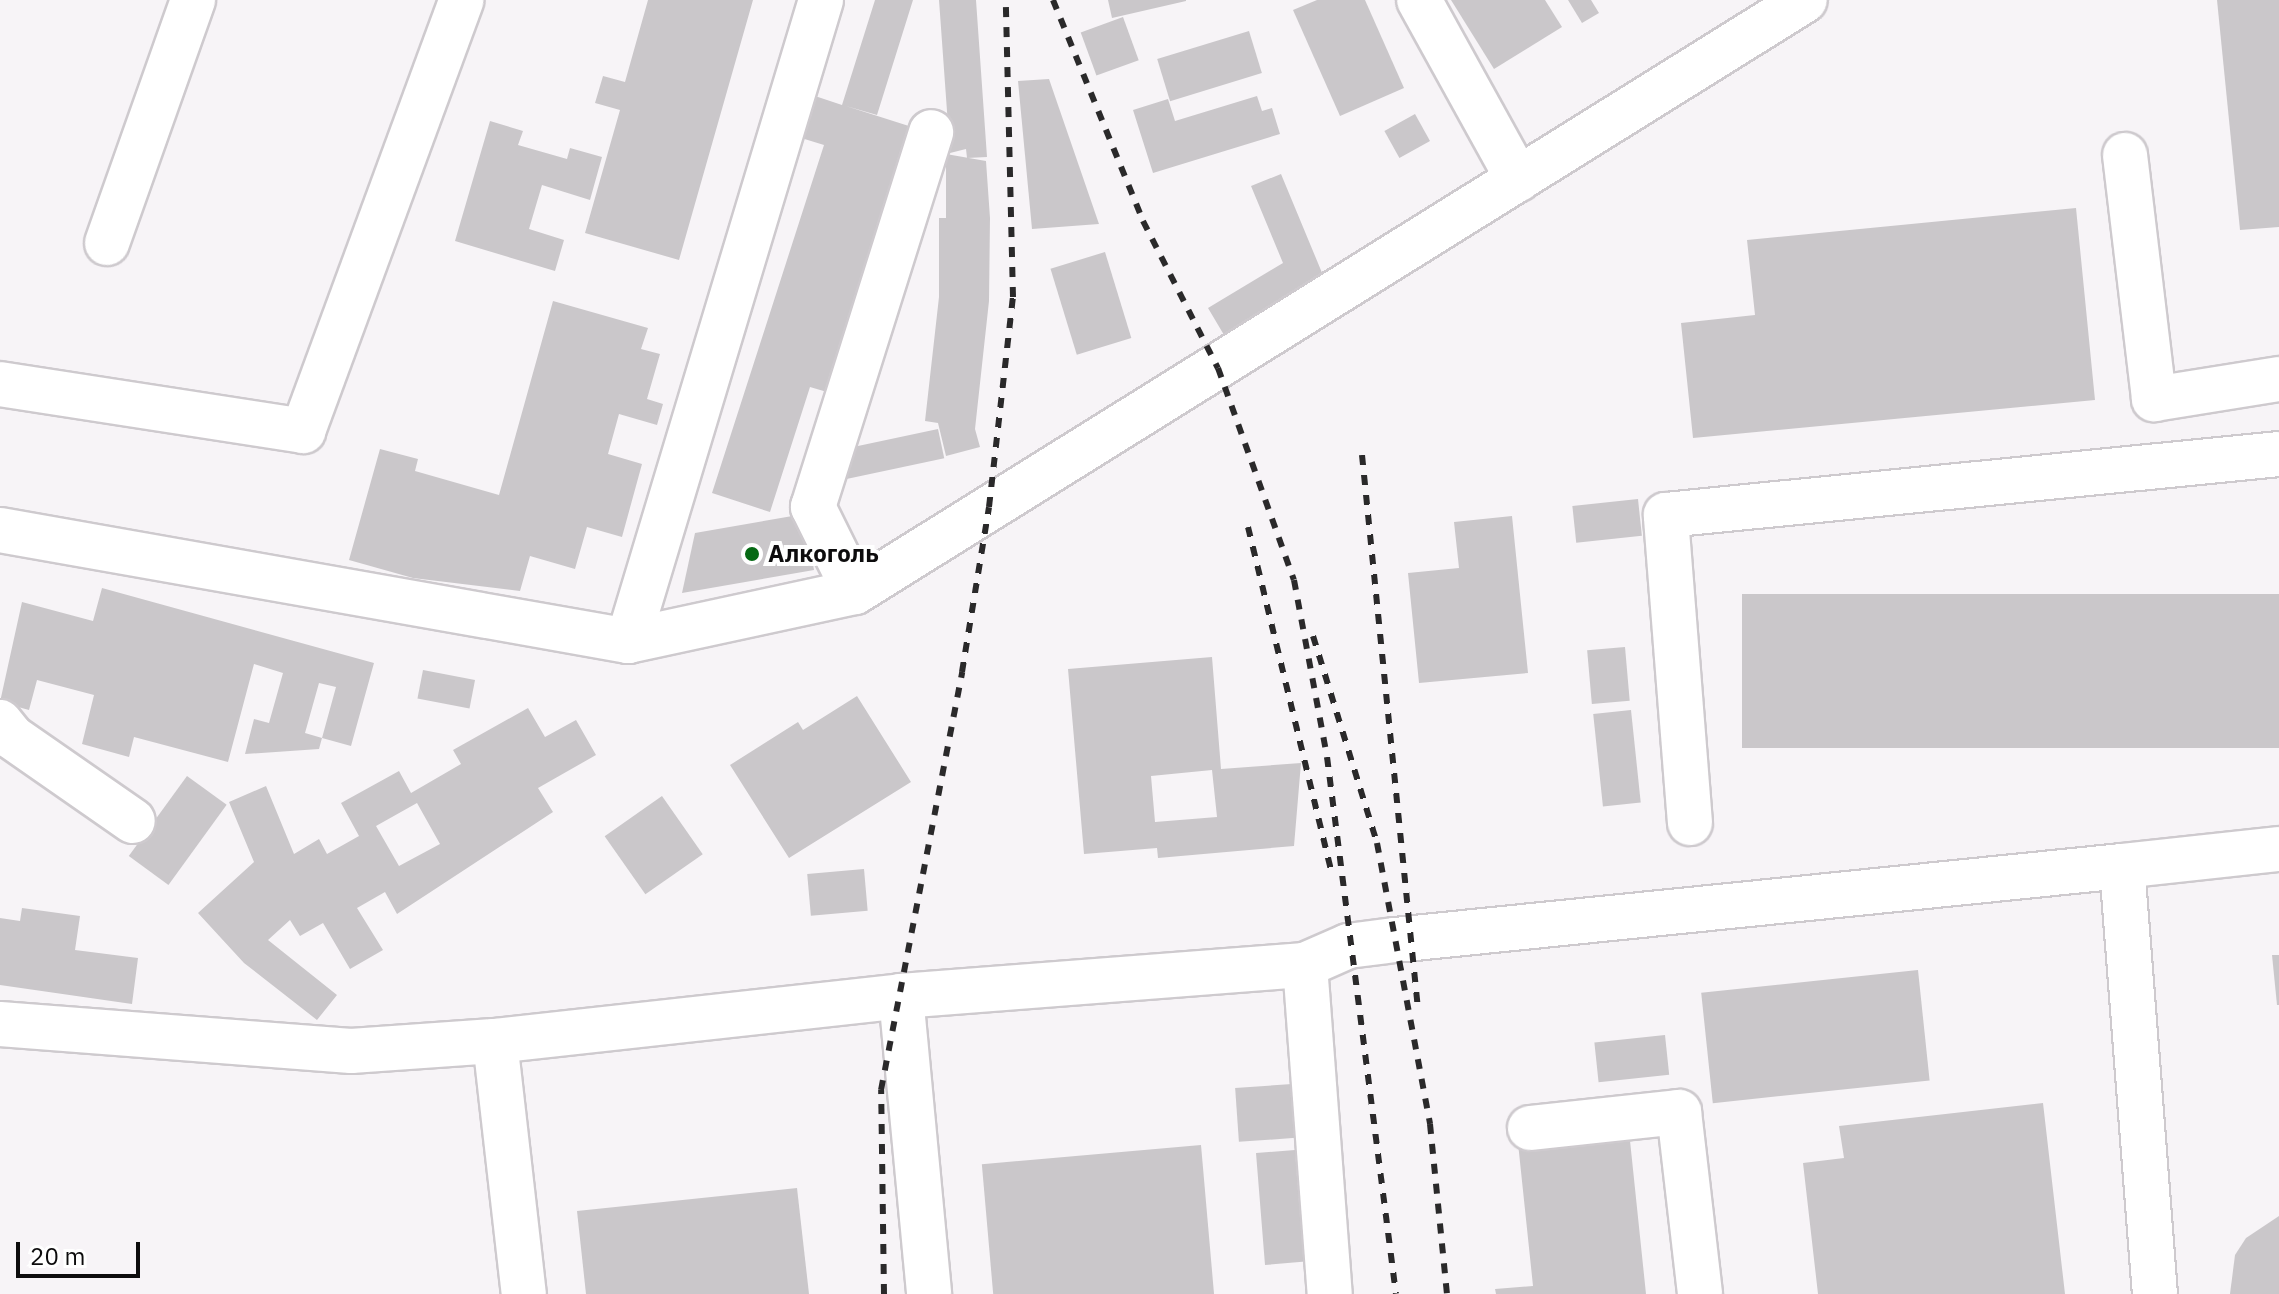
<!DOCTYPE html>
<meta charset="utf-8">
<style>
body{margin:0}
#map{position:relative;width:2279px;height:1294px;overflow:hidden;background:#f7f4f7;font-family:"IBM Plex Sans",sans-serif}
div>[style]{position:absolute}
.building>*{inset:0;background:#cac7ca;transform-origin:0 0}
.roads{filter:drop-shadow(2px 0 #cecace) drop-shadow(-2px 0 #cecace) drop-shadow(0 2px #cecace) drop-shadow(0 -2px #cecace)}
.minor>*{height:44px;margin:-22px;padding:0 22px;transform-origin:22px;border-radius:22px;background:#fff}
.rail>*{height:6px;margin-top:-3px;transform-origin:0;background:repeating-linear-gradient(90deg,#2a292a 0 10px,transparent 0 20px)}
.dots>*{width:22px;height:22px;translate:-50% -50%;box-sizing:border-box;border:4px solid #fff;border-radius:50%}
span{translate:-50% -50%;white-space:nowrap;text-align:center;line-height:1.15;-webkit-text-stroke:8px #fff;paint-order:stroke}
.poi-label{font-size:24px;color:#0d0c0d;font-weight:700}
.left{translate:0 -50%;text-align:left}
.scale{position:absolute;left:16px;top:1242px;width:124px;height:36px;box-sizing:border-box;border:4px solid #0d0c0d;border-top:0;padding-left:10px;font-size:24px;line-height:28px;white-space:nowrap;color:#0d0c0d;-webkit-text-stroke:6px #fff;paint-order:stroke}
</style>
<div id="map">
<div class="building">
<div style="clip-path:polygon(648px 0,753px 0,679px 260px,585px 233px,620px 110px,595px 103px,603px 76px,625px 82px)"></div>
<div style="clip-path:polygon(875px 0,913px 0,877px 115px,846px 106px,912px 127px,827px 392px,810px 387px,770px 512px,712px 493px,824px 145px,798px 137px,812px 95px,842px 105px)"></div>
<div style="clip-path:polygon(939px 0,976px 0,987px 157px,967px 158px,966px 149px,950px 153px)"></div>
<div style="clip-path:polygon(1108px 0,1186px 0,1186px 1px,1112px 18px)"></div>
<div style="clip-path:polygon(1317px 0,1365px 0,1404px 88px,1340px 116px,1293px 10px)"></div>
<div style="clip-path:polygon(1451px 0,1545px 0,1562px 27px,1494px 69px)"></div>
<div style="clip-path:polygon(1568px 0,1591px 0,1599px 13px,1582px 23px)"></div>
<div style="clip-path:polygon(2217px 0,2279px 0,2279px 227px,2240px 230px)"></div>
<div style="left:1123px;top:17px;width:46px;height:45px;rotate:70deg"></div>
<div style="left:1249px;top:31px;width:44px;height:96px;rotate:73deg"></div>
<div style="clip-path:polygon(1049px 79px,1099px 224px,1032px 229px,1018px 81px)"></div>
<div style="clip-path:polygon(1257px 96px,1262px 111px,1272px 108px,1280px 134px,1153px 173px,1133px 110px,1168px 99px,1175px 121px)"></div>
<div style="left:1415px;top:114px;width:31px;height:35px;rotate:61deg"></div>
<div style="clip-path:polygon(490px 121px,523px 131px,518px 145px,567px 159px,570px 148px,602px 157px,590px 200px,542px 185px,529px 229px,564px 240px,555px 271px,455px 241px)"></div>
<div style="clip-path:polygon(946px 154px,986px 161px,990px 218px,989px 301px,975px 429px,980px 447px,946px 456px,938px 423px,925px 421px,939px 297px,939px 218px,946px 218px)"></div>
<div style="clip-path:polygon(1281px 174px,1325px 280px,1224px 335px,1208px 308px,1283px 263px,1251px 186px)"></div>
<div style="clip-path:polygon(2076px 208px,2095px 400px,1693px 438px,1681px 323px,1755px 315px,1747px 240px)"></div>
<div style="left:1105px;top:252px;width:90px;height:57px;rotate:73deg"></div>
<div style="clip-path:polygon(553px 301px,648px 328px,641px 349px,660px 354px,647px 399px,663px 404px,657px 425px,619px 414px,608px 454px,642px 464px,622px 537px,587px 527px,575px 569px,530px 556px,520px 591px,413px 578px,349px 560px,380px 449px,418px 459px,415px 471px,499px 495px)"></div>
<div style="left:938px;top:429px;width:30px;height:130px;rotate:78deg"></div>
<div style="left:1638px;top:499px;width:37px;height:66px;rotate:84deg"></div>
<div style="clip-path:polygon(804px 514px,814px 570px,682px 593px,695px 533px)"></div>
<div style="clip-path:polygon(1512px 516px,1528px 673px,1419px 683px,1408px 573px,1459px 568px,1454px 522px)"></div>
<div style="clip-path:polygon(102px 588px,374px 663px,351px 746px,322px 738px,336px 687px,319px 683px,305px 733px,322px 738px,319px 749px,245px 754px,254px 719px,269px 723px,283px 673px,254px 664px,228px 762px,134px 737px,129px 757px,82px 744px,94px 695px,37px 680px,29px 710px,0 702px,22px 602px,93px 621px)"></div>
<div style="left:2279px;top:594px;width:154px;height:537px;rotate:90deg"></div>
<div style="left:1625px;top:647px;width:54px;height:38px;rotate:85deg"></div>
<div style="clip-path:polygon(evenodd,1212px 657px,1221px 769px,1301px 763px,1294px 846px,1158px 858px,1157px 848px,1084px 854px,1068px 669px,1212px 657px,1212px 770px,1217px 817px,1155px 822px,1151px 776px,1212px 770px)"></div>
<div style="left:423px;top:670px;width:53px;height:29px;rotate:11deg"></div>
<div style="clip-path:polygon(857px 696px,911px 782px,789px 858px,730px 765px,798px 722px,803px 730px)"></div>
<div style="clip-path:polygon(evenodd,528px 708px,545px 737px,576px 720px,596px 755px,538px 788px,553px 812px,397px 914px,385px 892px,357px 908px,383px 950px,350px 969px,323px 923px,300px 936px,290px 920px,268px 940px,337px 995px,317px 1020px,244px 963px,198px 913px,254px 862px,229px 802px,266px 786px,294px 854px,319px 839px,327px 854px,359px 836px,341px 803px,399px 771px,411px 793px,461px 764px,453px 750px,528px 708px,417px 803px,440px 844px,399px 866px,376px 826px,417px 803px)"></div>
<div style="left:1631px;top:710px;width:93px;height:38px;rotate:84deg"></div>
<div style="left:187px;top:776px;width:49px;height:99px;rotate:36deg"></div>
<div style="left:662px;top:796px;width:71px;height:70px;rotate:55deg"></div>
<div style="left:864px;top:869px;width:42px;height:57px;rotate:85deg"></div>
<div style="clip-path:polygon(22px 908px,80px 916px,75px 950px,138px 958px,132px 1004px,0 985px,0 918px,20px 921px)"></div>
<div style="clip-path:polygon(2272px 955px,2279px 955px,2279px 1005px,2277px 1005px)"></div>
<div style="left:1918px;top:970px;width:111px;height:218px;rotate:84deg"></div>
<div style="left:1665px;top:1035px;width:40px;height:71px;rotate:84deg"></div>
<div style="left:1292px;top:1084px;width:54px;height:57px;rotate:86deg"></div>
<div style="clip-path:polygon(2043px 1103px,2065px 1294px,1818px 1294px,1803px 1163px,1844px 1158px,1839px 1126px)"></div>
<div style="clip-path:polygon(1629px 1131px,1646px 1294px,1496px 1294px,1495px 1289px,1533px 1286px,1518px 1143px)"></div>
<div style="left:1201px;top:1145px;width:150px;height:220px;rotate:85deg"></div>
<div style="clip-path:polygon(1295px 1150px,1297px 1176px,1315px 1174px,1323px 1260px,1265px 1265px,1256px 1153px)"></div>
<div style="clip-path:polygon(797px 1188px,809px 1294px,586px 1294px,577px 1211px)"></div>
<div style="clip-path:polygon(2279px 1216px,2279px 1294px,2230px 1294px,2235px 1255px,2246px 1238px)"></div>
</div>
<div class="roads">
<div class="minor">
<div style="left:1419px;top:0;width:205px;rotate:61.1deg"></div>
<div style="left:2125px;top:155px;width:246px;rotate:83.2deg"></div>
<div style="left:2154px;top:399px;width:127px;rotate:-9.1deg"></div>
<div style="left:107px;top:243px;width:258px;rotate:-70.5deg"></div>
<div style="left:0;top:384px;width:307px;rotate:8.8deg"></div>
<div style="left:303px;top:431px;width:459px;rotate:-69.8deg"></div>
<div style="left:0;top:530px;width:638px;rotate:10.02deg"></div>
<div style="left:628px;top:641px;width:232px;rotate:-12.2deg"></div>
<div style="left:855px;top:592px;width:1119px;rotate:-31.93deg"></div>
<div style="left:855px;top:592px;width:95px;rotate:-116.3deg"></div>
<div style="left:813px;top:507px;width:393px;rotate:-72.5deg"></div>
<div style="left:628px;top:641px;width:669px;rotate:-73.24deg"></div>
<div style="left:0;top:722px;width:19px;rotate:51deg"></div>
<div style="left:12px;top:737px;width:147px;rotate:34.8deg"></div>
<div style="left:1690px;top:823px;width:309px;rotate:-94.5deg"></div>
<div style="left:1666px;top:515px;width:616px;rotate:-5.68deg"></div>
<div style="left:2122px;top:866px;width:158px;rotate:-6.2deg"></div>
<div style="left:1305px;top:965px;width:47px;rotate:-23.8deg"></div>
<div style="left:1348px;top:946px;width:47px;rotate:-7.3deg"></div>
<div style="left:1395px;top:940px;width:731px;rotate:-5.81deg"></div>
<div style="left:2122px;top:866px;width:429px;rotate:85.6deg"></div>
<div style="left:901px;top:996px;width:405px;rotate:-4.4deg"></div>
<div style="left:1305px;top:965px;width:330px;rotate:85.7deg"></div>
<div style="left:0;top:1024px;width:352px;rotate:4.4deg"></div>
<div style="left:351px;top:1051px;width:144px;rotate:-4deg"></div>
<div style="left:495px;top:1041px;width:408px;rotate:-6.3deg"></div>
<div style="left:901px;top:996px;width:299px;rotate:84.6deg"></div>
<div style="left:495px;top:1041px;width:255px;rotate:83.5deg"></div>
<div style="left:1530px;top:1128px;width:150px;rotate:-6.1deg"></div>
<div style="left:1679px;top:1112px;width:183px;rotate:83.4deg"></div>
</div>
</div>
<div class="rail">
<div style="left:1053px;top:0;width:239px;rotate:67.8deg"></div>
<div style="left:1143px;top:221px;width:165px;rotate:63deg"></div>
<div style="left:1218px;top:368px;width:225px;rotate:70.3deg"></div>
<div style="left:1294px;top:580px;width:180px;rotate:79.4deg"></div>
<div style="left:1327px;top:757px;width:541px;rotate:82.68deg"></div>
<div style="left:1362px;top:455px;width:557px;rotate:84.23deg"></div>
<div style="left:1248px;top:527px;width:356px;rotate:76.4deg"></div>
<div style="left:1313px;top:636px;width:217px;rotate:72.8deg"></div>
<div style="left:1377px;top:843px;width:286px;rotate:79.3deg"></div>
<div style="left:1430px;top:1124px;width:171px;rotate:84.3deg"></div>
<div style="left:884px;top:1294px;width:204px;rotate:-90.8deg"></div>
<div style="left:881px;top:1090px;width:426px;rotate:-79deg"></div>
<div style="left:962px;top:672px;width:167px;rotate:-80.7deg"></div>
<div style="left:989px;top:507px;width:211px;rotate:-83.5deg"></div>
<div style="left:1013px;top:297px;width:297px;rotate:-91.4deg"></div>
</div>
<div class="dots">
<div style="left:752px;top:554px;background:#066914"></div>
</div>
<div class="poi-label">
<span class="left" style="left:768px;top:554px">Алкоголь</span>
</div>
<div class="scale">20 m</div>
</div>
